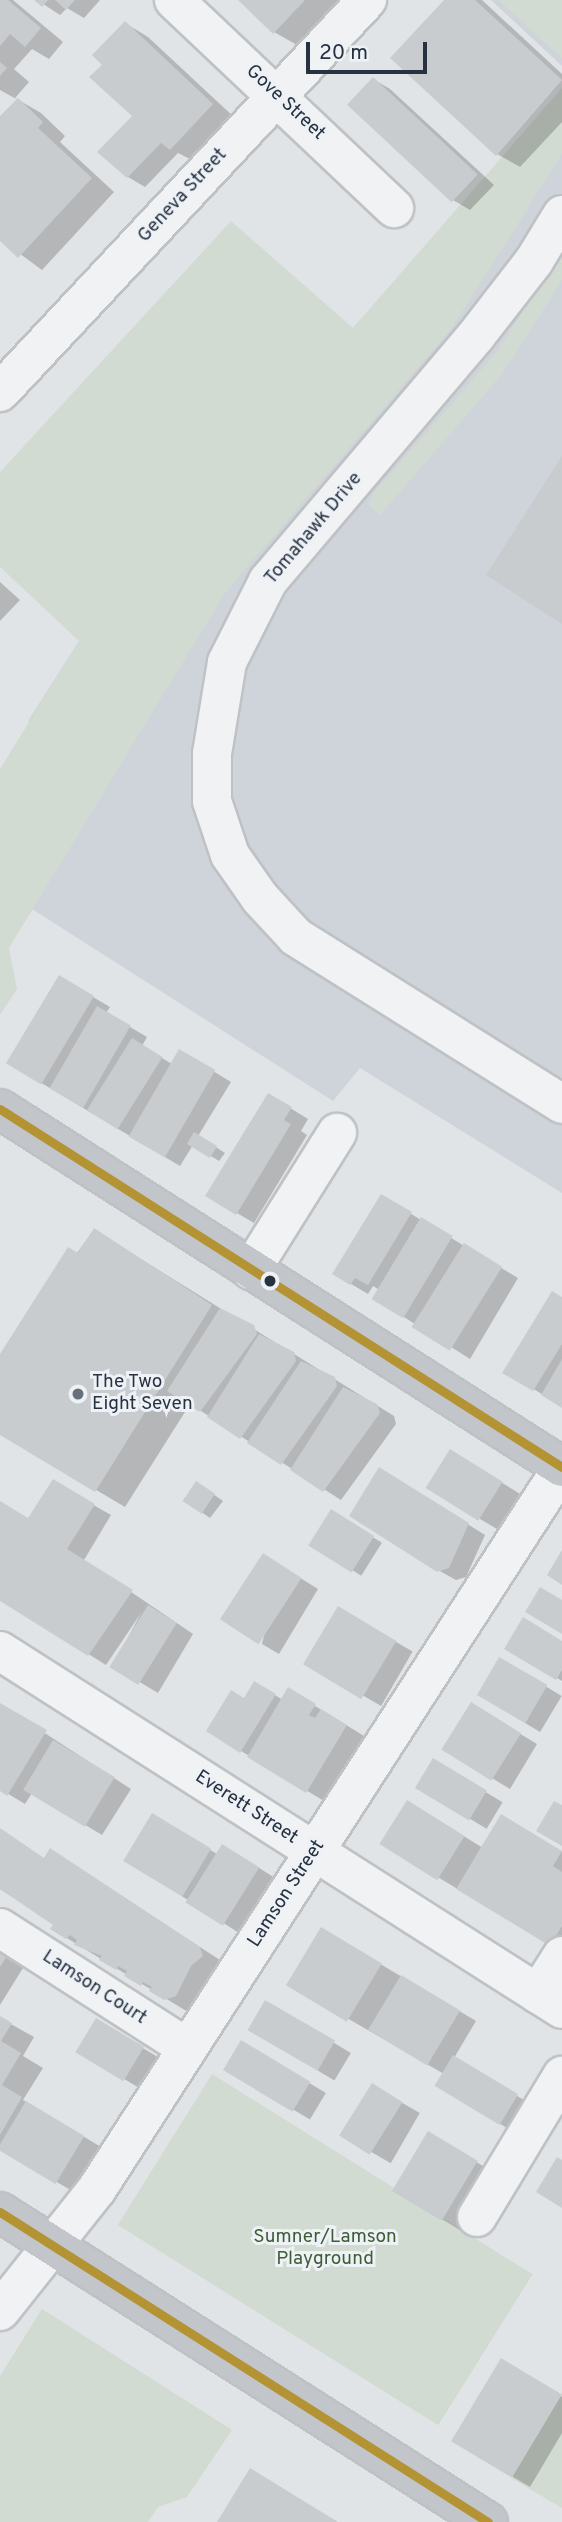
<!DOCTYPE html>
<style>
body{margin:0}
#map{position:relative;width:562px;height:2522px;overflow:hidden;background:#e1e4e7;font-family:Overpass,sans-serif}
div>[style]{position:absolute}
.built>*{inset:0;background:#cfd3da}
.green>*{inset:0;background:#d2dbd2;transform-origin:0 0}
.shadow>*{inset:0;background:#0003;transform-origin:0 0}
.building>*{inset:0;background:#c9cccf;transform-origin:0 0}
.roads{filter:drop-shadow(2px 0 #bfc2c5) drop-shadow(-2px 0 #bfc2c5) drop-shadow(0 2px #bfc2c5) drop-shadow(0 -2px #bfc2c5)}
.street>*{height:38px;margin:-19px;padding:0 19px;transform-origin:19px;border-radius:19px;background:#f1f2f3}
.secondary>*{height:38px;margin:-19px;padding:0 19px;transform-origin:19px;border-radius:19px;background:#c2c5c9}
.bus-1>*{height:9px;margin:-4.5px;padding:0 4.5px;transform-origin:4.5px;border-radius:4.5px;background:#b39333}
.dots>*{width:19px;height:19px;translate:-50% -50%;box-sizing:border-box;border:4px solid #eef2f6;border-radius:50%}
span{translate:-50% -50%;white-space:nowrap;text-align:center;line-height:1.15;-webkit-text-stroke:6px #eef2f6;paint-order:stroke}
.street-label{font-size:19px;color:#273241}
.poi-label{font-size:19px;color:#273241}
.left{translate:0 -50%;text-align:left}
.park-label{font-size:19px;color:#3d5d34}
.scale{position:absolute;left:306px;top:42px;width:121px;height:32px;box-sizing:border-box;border:4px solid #273241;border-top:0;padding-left:9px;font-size:21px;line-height:24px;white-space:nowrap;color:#273241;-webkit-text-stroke:5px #eef2f6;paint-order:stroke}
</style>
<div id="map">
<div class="built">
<div style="clip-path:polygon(491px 0,562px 0,562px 66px)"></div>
<div style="clip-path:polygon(562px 90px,562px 1193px,360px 1068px,333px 1101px,32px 909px,115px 773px,28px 721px,141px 544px,353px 328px)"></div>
</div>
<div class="green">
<div style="clip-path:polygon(498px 0,562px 0,562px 58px)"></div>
<div style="clip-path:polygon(562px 88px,562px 154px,451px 329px,225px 593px,9px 948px,17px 989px,0 1015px,0 769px,79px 641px,0 567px,0 472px,231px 221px,353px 328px)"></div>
<div style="clip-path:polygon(562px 250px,562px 280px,503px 373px,380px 515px,369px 505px,371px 496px,496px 353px)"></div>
<div style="left:212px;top:2074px;width:378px;height:178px;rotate:32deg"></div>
<div style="clip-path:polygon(42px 2309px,232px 2430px,187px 2497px,158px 2507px,148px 2522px,0 2522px,0 2376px)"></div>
<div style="clip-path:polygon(562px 2392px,562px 2508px,511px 2478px)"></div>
</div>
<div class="shadow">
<div style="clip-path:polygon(0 0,13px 0,63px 42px,49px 59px,32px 49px,14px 69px,29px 82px,15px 98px,41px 113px,65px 136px,60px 142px,114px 192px,42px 270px,0 239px,0 119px,18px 100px,0 90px)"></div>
<div style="clip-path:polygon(37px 0,100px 0,84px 18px,67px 8px,60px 15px)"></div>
<div style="clip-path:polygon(240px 0,339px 0,297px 45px,274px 32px)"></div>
<div style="clip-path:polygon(447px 0,482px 0,562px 74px,562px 122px,520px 167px,497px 154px)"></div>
<div style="clip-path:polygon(125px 23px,148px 37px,235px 118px,194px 161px,178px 153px,145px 187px,128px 177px,139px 122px,104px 65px)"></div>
<div style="clip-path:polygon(373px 79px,390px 89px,494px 185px,470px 210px,453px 200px,349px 105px)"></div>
<div style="clip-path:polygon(0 582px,20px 600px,0 621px)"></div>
<div style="clip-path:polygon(59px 977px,110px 1007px,106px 1013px,147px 1037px,142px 1046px,172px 1064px,180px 1051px,231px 1082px,198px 1136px,225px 1153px,219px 1161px,193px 1145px,180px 1166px,8px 1063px)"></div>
<div style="clip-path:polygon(269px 1095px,308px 1119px,301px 1131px,307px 1135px,254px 1223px,208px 1196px)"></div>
<div style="clip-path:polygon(381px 1196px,518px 1278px,470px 1359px,374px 1298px,378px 1289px,373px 1286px,368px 1294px,334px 1274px)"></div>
<div style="clip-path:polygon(94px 1230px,394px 1416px,396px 1424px,341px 1500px,190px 1404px,125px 1507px,0 1433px,0 1357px)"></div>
<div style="clip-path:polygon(562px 1299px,562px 1406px,505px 1372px)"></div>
<div style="clip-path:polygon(467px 1461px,520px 1494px,497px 1529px,480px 1519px)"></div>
<div style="clip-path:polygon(397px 1480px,485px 1535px,466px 1577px,456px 1580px,438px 1570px)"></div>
<div style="clip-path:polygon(53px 1482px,111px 1515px,84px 1560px,193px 1634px,158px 1693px,113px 1666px,141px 1613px,106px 1665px,0 1599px,0 1503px,29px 1520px)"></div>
<div style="clip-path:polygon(206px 1489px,223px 1501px,210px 1518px,184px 1500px)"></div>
<div style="left:331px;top:1511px;width:60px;height:39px;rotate:32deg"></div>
<div style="clip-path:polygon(281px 1566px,318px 1589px,279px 1654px,262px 1644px)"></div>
<div style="left:339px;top:1609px;width:85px;height:63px;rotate:30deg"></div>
<div style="clip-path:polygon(562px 1642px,562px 1681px,557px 1678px)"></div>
<div style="left:500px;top:1659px;width:72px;height:42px;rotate:31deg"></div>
<div style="clip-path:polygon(255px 1683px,283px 1700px,289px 1690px,364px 1736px,324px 1801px,208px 1731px,245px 1700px)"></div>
<div style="clip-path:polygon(0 1704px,131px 1789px,102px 1835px,32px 1793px,25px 1804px,0 1789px)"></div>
<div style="clip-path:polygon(489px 1715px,537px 1744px,510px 1789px,444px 1749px)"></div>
<div style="left:434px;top:1761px;width:80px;height:31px;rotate:31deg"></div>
<div style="clip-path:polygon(153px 1816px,217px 1854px,240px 1856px,275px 1878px,239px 1933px,126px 1860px)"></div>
<div style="clip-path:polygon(502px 1817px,562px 1852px,562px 1951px,382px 1844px,436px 1819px,483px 1848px)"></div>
<div style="clip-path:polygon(0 1830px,45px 1859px,100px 1882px,223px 1962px,188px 2012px,52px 1929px,56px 1924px,0 1889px)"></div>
<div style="clip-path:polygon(350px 1946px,476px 2021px,454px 2058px,534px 2106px,517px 2134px,437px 2086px,444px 2074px,288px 1984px)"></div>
<div style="clip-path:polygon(0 1954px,23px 1968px,0 2005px)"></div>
<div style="left:266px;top:2002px;width:99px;height:32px;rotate:31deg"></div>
<div style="clip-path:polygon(0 2018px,34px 2037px,23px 2056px,43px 2068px,23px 2100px,101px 2147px,74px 2192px,0 2149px)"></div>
<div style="left:96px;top:2020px;width:74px;height:36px;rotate:31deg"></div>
<div style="left:241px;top:2042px;width:99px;height:31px;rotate:31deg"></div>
<div style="left:373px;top:2086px;width:54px;height:58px;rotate:30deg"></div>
<div style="clip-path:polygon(429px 2133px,486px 2168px,481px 2195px,460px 2230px,394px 2190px)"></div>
<div style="clip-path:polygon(502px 2361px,562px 2397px,562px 2433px,530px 2487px,513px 2477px)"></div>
</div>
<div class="building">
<div style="clip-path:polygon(0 0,8px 0,41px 28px,25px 47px,10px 34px,0 46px)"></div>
<div style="clip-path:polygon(34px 0,48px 0,42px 7px)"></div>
<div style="clip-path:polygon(55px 0,75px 0,66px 10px)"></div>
<div style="clip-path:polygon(238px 0,305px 0,273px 34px)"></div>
<div style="clip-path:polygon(444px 0,475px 0,562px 80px,496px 156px,390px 58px)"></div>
<div style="clip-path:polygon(125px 21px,213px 104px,170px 150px,161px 143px,127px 178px,97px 152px,132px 116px,89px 77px,102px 65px,92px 55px)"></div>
<div style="clip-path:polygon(0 62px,7px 68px,0 76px)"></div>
<div style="left:373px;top:77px;width:143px;height:38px;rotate:43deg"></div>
<div style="clip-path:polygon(18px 98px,43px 122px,38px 128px,92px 178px,18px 258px,0 241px,0 116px)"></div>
<div style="clip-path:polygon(562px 456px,562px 624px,486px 575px)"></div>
<div style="left:59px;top:975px;width:41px;height:103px;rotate:31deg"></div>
<div style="left:97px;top:1006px;width:39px;height:95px;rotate:30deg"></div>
<div style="left:132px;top:1038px;width:36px;height:85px;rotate:32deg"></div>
<div style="left:179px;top:1049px;width:42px;height:101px;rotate:30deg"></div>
<div style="clip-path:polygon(268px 1093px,292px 1107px,284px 1120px,291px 1124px,236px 1215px,205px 1196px)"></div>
<div style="left:194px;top:1132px;width:27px;height:14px;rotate:31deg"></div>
<div style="clip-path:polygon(381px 1194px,412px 1212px,368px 1285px,355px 1278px,350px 1285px,332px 1274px)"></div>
<div style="left:421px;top:1217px;width:37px;height:96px;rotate:31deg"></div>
<div style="clip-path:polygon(94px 1228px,212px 1305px,95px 1492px,0 1435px,0 1354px,68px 1247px,78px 1253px)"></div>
<div style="left:464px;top:1243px;width:45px;height:99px;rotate:32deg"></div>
<div style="clip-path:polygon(552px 1291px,562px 1297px,562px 1344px,533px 1391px,502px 1373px)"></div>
<div style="clip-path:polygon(220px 1308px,254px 1325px,257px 1334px,200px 1412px,167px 1391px)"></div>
<div style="clip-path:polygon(259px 1334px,294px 1352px,296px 1361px,240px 1439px,207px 1417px)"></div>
<div style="clip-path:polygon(562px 1359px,562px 1408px,541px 1395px)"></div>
<div style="clip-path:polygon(301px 1361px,335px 1377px,337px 1386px,281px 1465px,247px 1443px)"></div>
<div style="clip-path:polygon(343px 1387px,377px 1404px,380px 1413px,323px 1492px,290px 1470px)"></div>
<div style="left:450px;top:1449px;width:62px;height:46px;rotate:32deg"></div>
<div style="clip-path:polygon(379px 1467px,469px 1523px,449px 1568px,437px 1572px,349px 1516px)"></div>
<div style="clip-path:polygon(53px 1479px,95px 1504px,67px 1549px,133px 1590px,88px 1656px,0 1601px,0 1501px,28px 1518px)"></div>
<div style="left:196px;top:1481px;width:23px;height:24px;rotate:34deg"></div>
<div style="left:331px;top:1509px;width:51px;height:43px;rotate:32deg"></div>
<div style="clip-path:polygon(562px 1550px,562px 1585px,547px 1575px)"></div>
<div style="left:263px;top:1553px;width:46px;height:79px;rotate:33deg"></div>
<div style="clip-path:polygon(540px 1587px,562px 1600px,562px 1634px,525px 1612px)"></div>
<div style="left:148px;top:1605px;width:34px;height:73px;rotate:32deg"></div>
<div style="left:338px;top:1606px;width:68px;height:68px;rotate:31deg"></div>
<div style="clip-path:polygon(523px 1617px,562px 1641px,562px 1670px,556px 1680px,504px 1649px)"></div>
<div style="left:499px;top:1657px;width:56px;height:44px;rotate:30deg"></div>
<div style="clip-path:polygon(254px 1681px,276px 1694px,240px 1753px,206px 1731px,231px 1690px,244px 1698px)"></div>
<div style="clip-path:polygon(288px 1687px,316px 1704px,309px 1715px,315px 1718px,321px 1709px,347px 1725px,306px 1793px,247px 1757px)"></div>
<div style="left:471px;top:1702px;width:59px;height:56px;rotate:32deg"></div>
<div style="clip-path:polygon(0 1703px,47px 1730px,7px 1796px,0 1791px)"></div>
<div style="left:53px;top:1740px;width:72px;height:58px;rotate:31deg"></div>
<div style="left:433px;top:1758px;width:63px;height:35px;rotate:31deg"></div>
<div style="left:407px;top:1800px;width:68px;height:52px;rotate:32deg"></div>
<div style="clip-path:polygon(554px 1801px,562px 1805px,562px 1846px,536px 1831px)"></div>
<div style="left:152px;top:1813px;width:69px;height:56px;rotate:31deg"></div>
<div style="clip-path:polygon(501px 1814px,562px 1851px,553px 1866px,562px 1872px,562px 1926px,550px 1946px,456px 1889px)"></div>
<div style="clip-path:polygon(0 1828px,44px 1858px,50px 1848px,200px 1947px,203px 1956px,191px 1966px,176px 1996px,164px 2000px,149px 1991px,152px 1987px,143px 1982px,141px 1986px,124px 1976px,127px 1971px,118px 1966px,116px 1970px,99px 1960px,102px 1956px,74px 1945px,77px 1940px,70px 1935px,66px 1939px,50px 1929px,53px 1925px,0 1889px)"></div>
<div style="left:222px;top:1844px;width:44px;height:69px;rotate:32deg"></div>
<div style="left:321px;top:1927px;width:71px;height:68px;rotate:31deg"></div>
<div style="clip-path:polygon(0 1953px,7px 1956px,0 1967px)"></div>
<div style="left:401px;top:1975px;width:69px;height:64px;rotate:31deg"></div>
<div style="left:265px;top:2000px;width:81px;height:35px;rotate:30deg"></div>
<div style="clip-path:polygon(0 2016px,12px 2023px,1px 2041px,21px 2053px,2px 2085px,22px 2097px,0 2135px)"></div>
<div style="left:96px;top:2018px;width:56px;height:40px;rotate:31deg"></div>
<div style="left:241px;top:2040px;width:81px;height:35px;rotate:31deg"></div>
<div style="left:453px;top:2055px;width:76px;height:36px;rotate:31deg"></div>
<div style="left:372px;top:2083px;width:36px;height:62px;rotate:32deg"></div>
<div style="left:26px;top:2101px;width:68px;height:56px;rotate:31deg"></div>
<div style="left:428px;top:2131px;width:58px;height:70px;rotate:31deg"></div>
<div style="clip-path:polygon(557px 2157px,562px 2160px,562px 2208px,536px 2192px)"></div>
<div style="left:501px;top:2358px;width:71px;height:97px;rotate:31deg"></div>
<div style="clip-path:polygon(250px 2468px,338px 2522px,217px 2522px)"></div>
</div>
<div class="roads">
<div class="street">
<div style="left:174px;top:0;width:303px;rotate:43.4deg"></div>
<div style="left:562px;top:215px;width:54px;rotate:121.3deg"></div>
<div style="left:534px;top:261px;width:96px;rotate:127.8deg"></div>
<div style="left:475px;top:337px;width:320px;rotate:130.3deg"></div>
<div style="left:268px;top:581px;width:91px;rotate:116.8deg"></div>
<div style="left:227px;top:662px;width:93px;rotate:99.3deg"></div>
<div style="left:212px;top:754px;width:47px;rotate:90deg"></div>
<div style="left:212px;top:801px;width:57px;rotate:71.6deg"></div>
<div style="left:230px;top:855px;width:52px;rotate:55.1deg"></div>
<div style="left:260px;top:898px;width:53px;rotate:47.3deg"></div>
<div style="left:296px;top:937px;width:314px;rotate:32.1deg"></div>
<div style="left:0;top:392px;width:537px;rotate:-46.89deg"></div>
<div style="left:251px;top:1270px;width:162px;rotate:-57.9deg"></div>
<div style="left:0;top:1651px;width:666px;rotate:32.5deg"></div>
<div style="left:0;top:1928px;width:223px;rotate:32.6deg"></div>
<div style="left:538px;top:1994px;width:45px;rotate:-57.7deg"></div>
<div style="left:477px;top:2217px;width:165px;rotate:-58.9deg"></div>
<div style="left:0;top:2311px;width:156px;rotate:-51.5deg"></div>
<div style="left:97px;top:2189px;width:858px;rotate:-57.18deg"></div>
</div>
<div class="secondary">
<div style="left:0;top:1109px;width:666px;rotate:32.5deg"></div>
<div style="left:0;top:2212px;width:578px;rotate:32.43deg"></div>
</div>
</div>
<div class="bus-1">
<div style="left:0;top:1109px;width:666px;rotate:32.5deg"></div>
<div style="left:0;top:2212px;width:578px;rotate:32.43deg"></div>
</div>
<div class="dots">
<div style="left:270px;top:1281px;background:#273241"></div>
<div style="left:78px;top:1394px;background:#68707b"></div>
</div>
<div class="street-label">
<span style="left:285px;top:103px;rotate:43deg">Gove Street</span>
<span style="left:183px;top:196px;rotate:-47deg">Geneva Street</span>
<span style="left:314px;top:529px;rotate:-50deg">Tomahawk Drive</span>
<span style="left:246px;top:1808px;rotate:33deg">Everett Street</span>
<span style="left:287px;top:1894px;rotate:-57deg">Lamson Street</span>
<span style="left:94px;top:1988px;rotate:33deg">Lamson Court</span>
</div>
<div class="poi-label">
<span class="left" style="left:92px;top:1394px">The Two<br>Eight Seven</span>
</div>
<div class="park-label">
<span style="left:325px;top:2249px">Sumner/Lamson<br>Playground</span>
</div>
<div class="scale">20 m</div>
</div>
